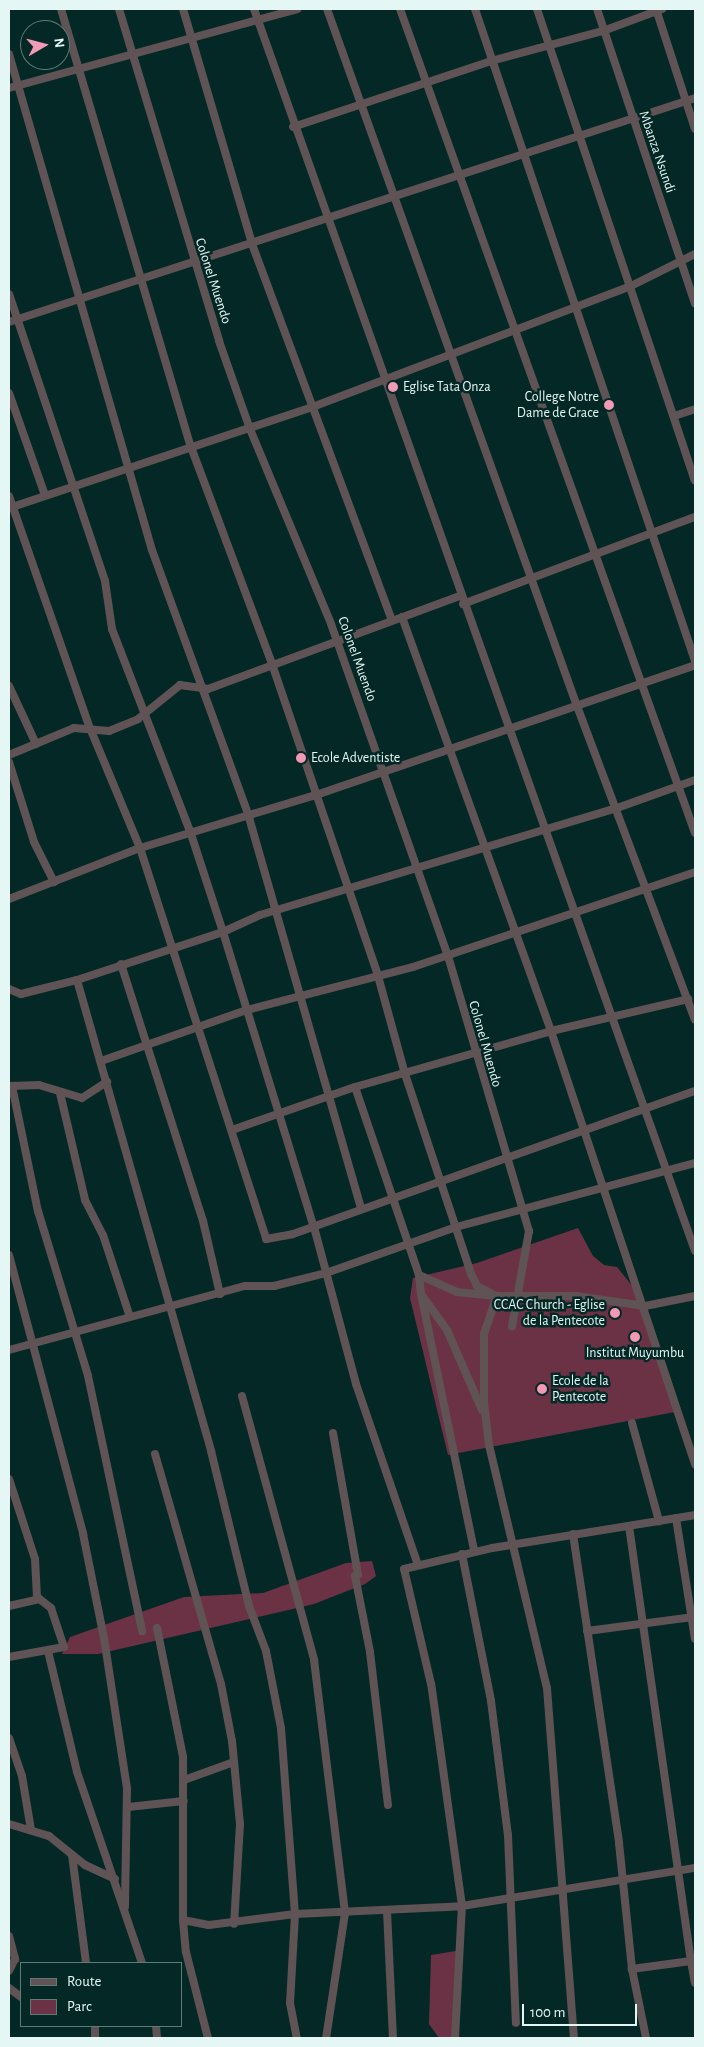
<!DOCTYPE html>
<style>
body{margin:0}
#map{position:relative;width:704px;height:2047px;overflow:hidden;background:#042825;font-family:"Alegreya Sans",sans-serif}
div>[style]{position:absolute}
.green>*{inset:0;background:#6b3246}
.minor>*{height:8px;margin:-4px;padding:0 4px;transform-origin:4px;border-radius:4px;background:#605356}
.dots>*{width:14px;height:14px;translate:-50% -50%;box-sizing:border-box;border:2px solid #042825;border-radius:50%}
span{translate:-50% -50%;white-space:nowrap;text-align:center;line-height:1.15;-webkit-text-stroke:5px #042825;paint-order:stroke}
.street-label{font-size:14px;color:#e4f7f5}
.poi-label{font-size:14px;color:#e4f7f5}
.left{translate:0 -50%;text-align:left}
.right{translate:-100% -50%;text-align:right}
.frame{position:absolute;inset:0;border:10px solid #e4f7f5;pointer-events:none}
.legend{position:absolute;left:20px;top:1962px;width:162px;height:65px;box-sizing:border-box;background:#042825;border:1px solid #5e7b78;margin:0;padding:6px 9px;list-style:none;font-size:15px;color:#e4f7f5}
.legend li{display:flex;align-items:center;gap:10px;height:25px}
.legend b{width:25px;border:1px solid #5e7b78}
.north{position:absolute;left:20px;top:20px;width:50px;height:50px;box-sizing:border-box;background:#042825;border:1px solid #5e7b78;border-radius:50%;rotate:82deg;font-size:14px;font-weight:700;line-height:20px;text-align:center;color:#e4f7f5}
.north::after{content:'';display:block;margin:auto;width:18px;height:22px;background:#f09ab5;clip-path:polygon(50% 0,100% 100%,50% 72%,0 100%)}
.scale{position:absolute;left:522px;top:2004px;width:115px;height:22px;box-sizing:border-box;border:2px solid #e4f7f5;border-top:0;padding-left:6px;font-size:15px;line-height:18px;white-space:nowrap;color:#e4f7f5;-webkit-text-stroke:4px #042825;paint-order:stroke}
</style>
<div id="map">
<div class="green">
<div style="clip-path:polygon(578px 1228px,593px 1256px,604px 1265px,617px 1267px,634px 1288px,675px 1412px,448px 1455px,410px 1298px,413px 1278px,477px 1263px)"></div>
<div style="clip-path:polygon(372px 1561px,376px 1576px,365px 1584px,314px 1604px,98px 1654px,62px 1654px,70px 1637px,184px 1597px,263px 1593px,346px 1563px)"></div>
<div style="clip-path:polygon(462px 1950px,458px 2038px,439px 2038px,429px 2024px,431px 1955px)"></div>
</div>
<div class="minor">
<div style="left:61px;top:9px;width:457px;rotate:73.5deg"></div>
<div style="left:191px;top:447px;width:232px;rotate:69.5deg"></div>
<div style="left:272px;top:664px;width:330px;rotate:71.2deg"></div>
<div style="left:378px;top:976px;width:102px;rotate:74.6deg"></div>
<div style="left:405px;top:1074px;width:211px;rotate:71.7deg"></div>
<div style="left:471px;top:1274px;width:13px;rotate:63deg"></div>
<div style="left:477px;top:1286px;width:22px;rotate:27deg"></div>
<div style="left:497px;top:1296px;width:40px;rotate:108.9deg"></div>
<div style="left:484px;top:1334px;width:69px;rotate:90deg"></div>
<div style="left:484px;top:1403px;width:42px;rotate:83.2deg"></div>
<div style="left:489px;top:1445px;width:250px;rotate:76.6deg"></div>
<div style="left:547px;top:1688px;width:351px;rotate:85.6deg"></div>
<div style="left:119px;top:9px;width:347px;rotate:73.2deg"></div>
<div style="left:219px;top:341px;width:93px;rotate:70.6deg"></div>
<div style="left:250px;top:429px;width:211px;rotate:67.4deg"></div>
<div style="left:331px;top:624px;width:352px;rotate:70.6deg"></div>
<div style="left:448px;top:956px;width:287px;rotate:73.6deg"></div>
<div style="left:529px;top:1231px;width:97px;rotate:100.1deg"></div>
<div style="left:183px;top:9px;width:245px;rotate:73.6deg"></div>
<div style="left:252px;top:244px;width:401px;rotate:69.6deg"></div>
<div style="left:254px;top:9px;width:1318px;rotate:70.45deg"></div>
<div style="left:327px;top:9px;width:740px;rotate:70.27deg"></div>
<div style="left:577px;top:706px;width:335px;rotate:69.4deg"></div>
<div style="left:400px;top:9px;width:875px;rotate:70.3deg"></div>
<div style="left:475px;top:9px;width:688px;rotate:71.35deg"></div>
<div style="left:537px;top:9px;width:497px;rotate:71.5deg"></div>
<div style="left:597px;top:9px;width:310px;rotate:71.6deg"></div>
<div style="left:656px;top:9px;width:126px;rotate:72deg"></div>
<div style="left:9px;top:54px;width:516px;rotate:73.92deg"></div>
<div style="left:152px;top:550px;width:281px;rotate:70deg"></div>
<div style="left:248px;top:814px;width:411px;rotate:74deg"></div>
<div style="left:9px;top:88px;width:299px;rotate:-15.3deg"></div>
<div style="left:293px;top:127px;width:209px;rotate:-18.4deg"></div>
<div style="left:491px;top:61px;width:116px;rotate:-15deg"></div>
<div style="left:603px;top:31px;width:63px;rotate:-20.4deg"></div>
<div style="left:9px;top:294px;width:303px;rotate:71.5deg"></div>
<div style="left:105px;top:581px;width:49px;rotate:81.7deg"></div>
<div style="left:112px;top:629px;width:220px;rotate:68.9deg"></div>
<div style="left:191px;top:834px;width:103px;rotate:71.9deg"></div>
<div style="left:223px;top:932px;width:309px;rotate:72.9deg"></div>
<div style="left:314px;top:1227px;width:163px;rotate:75deg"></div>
<div style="left:356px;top:1384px;width:191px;rotate:71.1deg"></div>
<div style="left:9px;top:322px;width:722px;rotate:-18.08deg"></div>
<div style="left:9px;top:393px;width:108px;rotate:70.6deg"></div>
<div style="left:674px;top:416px;width:22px;rotate:-18deg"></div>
<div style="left:9px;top:496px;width:246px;rotate:70.8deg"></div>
<div style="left:90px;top:728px;width:130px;rotate:67.4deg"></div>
<div style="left:140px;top:848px;width:411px;rotate:72.1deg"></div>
<div style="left:266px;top:1239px;width:27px;rotate:-10deg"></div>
<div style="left:293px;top:1234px;width:427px;rotate:-19.6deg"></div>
<div style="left:9px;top:508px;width:323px;rotate:-18.4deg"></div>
<div style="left:315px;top:406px;width:336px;rotate:-20.8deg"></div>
<div style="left:629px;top:287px;width:74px;rotate:-26.6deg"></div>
<div style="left:463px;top:604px;width:248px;rotate:-20.6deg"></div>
<div style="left:402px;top:617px;width:440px;rotate:70.2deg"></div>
<div style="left:551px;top:1031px;width:457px;rotate:71.6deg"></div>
<div style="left:9px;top:686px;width:64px;rotate:65deg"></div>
<div style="left:9px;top:755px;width:70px;rotate:-22.6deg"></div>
<div style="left:74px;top:728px;width:35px;rotate:5deg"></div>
<div style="left:109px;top:731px;width:31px;rotate:-22deg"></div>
<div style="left:138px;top:719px;width:54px;rotate:-39deg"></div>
<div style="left:180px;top:685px;width:28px;rotate:8deg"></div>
<div style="left:208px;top:689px;width:269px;rotate:-20.3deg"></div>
<div style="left:9px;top:762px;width:84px;rotate:72.6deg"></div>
<div style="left:34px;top:842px;width:45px;rotate:63.4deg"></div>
<div style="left:9px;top:899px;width:141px;rotate:-21.3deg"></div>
<div style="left:140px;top:848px;width:184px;rotate:-16.8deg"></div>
<div style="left:316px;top:795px;width:401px;rotate:-18.9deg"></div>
<div style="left:121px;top:964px;width:270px;rotate:72.3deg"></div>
<div style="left:203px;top:1221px;width:75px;rotate:76.9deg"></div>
<div style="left:77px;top:980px;width:154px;rotate:-18.2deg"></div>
<div style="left:223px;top:932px;width:41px;rotate:-24.7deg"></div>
<div style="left:260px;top:915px;width:373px;rotate:-16.7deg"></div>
<div style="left:617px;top:808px;width:83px;rotate:-19.7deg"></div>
<div style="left:9px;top:989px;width:13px;rotate:23deg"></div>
<div style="left:21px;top:994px;width:58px;rotate:-14deg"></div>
<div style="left:77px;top:980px;width:490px;rotate:74.1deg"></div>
<div style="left:211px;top:1451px;width:160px;rotate:76.2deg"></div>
<div style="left:249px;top:1606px;width:48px;rotate:69.3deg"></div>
<div style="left:266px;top:1651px;width:78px;rotate:79deg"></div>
<div style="left:281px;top:1728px;width:187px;rotate:85.7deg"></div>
<div style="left:295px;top:1914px;width:89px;rotate:93.2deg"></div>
<div style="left:290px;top:2003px;width:36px;rotate:79deg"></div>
<div style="left:101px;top:1061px;width:155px;rotate:-19.3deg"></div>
<div style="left:247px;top:1010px;width:171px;rotate:-14.5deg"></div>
<div style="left:413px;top:967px;width:298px;rotate:-18.6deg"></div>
<div style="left:9px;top:1086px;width:30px;rotate:-2deg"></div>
<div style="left:39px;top:1085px;width:45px;rotate:16.8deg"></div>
<div style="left:82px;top:1098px;width:30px;rotate:-33deg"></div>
<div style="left:12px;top:1086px;width:128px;rotate:78.3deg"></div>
<div style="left:38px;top:1211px;width:172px;rotate:73.1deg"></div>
<div style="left:88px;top:1376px;width:261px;rotate:78deg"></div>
<div style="left:355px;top:1087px;width:199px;rotate:71.2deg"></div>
<div style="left:419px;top:1275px;width:42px;rotate:24.1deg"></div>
<div style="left:457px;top:1292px;width:40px;rotate:5.7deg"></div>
<div style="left:497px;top:1296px;width:79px"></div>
<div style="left:576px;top:1296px;width:70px;rotate:8.2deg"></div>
<div style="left:645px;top:1306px;width:51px;rotate:-11.3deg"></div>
<div style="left:60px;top:1093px;width:110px;rotate:76.8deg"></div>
<div style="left:85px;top:1200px;width:39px;rotate:63deg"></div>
<div style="left:103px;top:1235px;width:86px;rotate:71.8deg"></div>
<div style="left:232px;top:1130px;width:130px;rotate:-19.3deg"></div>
<div style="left:355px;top:1087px;width:204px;rotate:-15.9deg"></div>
<div style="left:551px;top:1031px;width:141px;rotate:-13.1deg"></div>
<div style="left:9px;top:1255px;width:289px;rotate:75.1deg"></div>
<div style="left:83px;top:1534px;width:106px;rotate:78.6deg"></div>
<div style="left:104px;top:1638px;width:153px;rotate:81.3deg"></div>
<div style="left:127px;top:1789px;width:118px;rotate:91deg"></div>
<div style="left:419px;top:1275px;width:19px;rotate:84deg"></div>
<div style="left:421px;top:1294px;width:44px;rotate:54.2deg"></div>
<div style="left:447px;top:1330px;width:87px;rotate:66.4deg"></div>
<div style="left:421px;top:1294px;width:262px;rotate:78.3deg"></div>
<div style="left:9px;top:1350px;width:245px;rotate:-15.2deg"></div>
<div style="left:245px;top:1286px;width:29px"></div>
<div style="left:274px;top:1286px;width:54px;rotate:-14deg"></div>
<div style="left:326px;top:1273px;width:138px;rotate:-19.5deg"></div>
<div style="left:456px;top:1227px;width:247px;rotate:-15deg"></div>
<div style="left:242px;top:1396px;width:274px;rotate:74.7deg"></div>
<div style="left:314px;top:1660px;width:255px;rotate:83deg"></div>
<div style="left:345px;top:1913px;width:126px;rotate:98.6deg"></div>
<div style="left:632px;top:1423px;width:102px;rotate:74.6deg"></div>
<div style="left:333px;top:1433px;width:144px;rotate:80deg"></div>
<div style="left:155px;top:1454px;width:239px;rotate:74deg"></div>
<div style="left:221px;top:1684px;width:58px;rotate:79.1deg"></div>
<div style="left:232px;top:1741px;width:83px;rotate:84.5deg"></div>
<div style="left:240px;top:1824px;width:100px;rotate:93.4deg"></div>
<div style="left:9px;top:1479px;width:84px;rotate:72deg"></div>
<div style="left:35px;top:1559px;width:38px;rotate:87deg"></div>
<div style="left:37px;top:1597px;width:18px;rotate:38deg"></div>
<div style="left:51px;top:1608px;width:41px;rotate:71.6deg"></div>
<div style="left:64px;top:1647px;width:56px;rotate:169.7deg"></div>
<div style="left:676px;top:1518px;width:122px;rotate:81.1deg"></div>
<div style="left:629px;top:1526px;width:439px;rotate:81.9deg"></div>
<div style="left:691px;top:1961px;width:60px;rotate:172.3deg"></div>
<div style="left:632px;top:1969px;width:70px;rotate:78.5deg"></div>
<div style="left:573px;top:1534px;width:312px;rotate:81.5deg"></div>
<div style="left:619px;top:1843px;width:127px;rotate:84.1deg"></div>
<div style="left:462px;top:1554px;width:150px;rotate:78.8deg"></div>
<div style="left:491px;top:1701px;width:135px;rotate:82.8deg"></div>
<div style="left:508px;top:1835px;width:188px;rotate:87.6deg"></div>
<div style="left:355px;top:1576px;width:77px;rotate:78.8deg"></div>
<div style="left:370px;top:1652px;width:154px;rotate:83.3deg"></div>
<div style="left:9px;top:1606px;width:31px;rotate:-13deg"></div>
<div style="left:157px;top:1628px;width:132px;rotate:78.6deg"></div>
<div style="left:183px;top:1757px;width:163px;rotate:90deg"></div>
<div style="left:183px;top:1920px;width:26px;rotate:11deg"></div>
<div style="left:209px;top:1925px;width:87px;rotate:-7.3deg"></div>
<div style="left:295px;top:1914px;width:167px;rotate:-2.7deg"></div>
<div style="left:462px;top:1906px;width:236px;rotate:-9.3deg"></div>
<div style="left:587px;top:1631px;width:108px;rotate:-7.5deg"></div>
<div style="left:48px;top:1651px;width:124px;rotate:76.5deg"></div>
<div style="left:77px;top:1772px;width:202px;rotate:71.2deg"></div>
<div style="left:9px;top:1738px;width:40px;rotate:71.1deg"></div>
<div style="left:22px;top:1776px;width:55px;rotate:80.5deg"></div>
<div style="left:184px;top:1780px;width:53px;rotate:-19.8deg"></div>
<div style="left:128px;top:1807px;width:56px;rotate:-6.1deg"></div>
<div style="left:9px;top:1824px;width:42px;rotate:16.7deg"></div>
<div style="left:49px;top:1836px;width:46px;rotate:38.9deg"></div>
<div style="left:85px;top:1865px;width:33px;rotate:25deg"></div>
<div style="left:72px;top:1855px;width:109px;rotate:82.6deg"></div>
<div style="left:387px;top:1911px;width:127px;rotate:87.3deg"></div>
<div style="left:183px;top:1920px;width:32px;rotate:85deg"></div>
<div style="left:186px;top:1952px;width:89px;rotate:75.7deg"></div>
<div style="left:9px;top:1936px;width:24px;rotate:75deg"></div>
<div style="left:15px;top:1959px;width:13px;rotate:117deg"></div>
<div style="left:695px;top:1960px;width:4px;rotate:166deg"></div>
<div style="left:691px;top:1961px;width:22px;rotate:80deg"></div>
<div style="left:9px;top:1988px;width:15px;rotate:37deg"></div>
<div style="left:156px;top:2026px;width:12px;rotate:85deg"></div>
<div style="left:95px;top:2038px;width:12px;rotate:-90deg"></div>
<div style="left:455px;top:2038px;width:132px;rotate:-87deg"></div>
<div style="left:462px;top:1906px;width:224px;rotate:-97.9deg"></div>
<div style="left:431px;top:1684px;width:118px;rotate:-103.2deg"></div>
<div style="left:404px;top:1569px;width:90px;rotate:-13.4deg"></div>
<div style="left:492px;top:1548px;width:206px;rotate:-9.2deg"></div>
</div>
<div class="dots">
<div style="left:393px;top:387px;background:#f09ab5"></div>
<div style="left:609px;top:405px;background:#f09ab5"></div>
<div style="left:301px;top:758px;background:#f09ab5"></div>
<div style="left:615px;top:1313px;background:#f09ab5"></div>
<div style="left:635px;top:1337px;background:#f09ab5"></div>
<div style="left:542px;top:1389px;background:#f09ab5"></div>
</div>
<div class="street-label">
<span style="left:657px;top:152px;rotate:71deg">Mbanza Nsundi</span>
<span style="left:213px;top:281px;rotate:72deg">Colonel Muendo</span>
<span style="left:357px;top:659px;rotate:70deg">Colonel Muendo</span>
<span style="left:485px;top:1044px;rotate:74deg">Colonel Muendo</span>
</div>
<div class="poi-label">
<span class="left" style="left:403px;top:387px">Eglise Tata Onza</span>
<span class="right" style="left:599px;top:405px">College Notre<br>Dame de Grace</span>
<span class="left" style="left:311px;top:758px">Ecole Adventiste</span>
<span class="right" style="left:605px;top:1313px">CCAC Church - Eglise<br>de la Pentecote</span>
<span style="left:635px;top:1353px">Institut Muyumbu</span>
<span class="left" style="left:552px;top:1389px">Ecole de la<br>Pentecote</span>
</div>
<div class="frame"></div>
<ul class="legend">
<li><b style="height:6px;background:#605356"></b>Route</li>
<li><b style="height:14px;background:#6b3246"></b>Parc</li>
</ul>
<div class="north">N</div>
<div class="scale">100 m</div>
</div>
